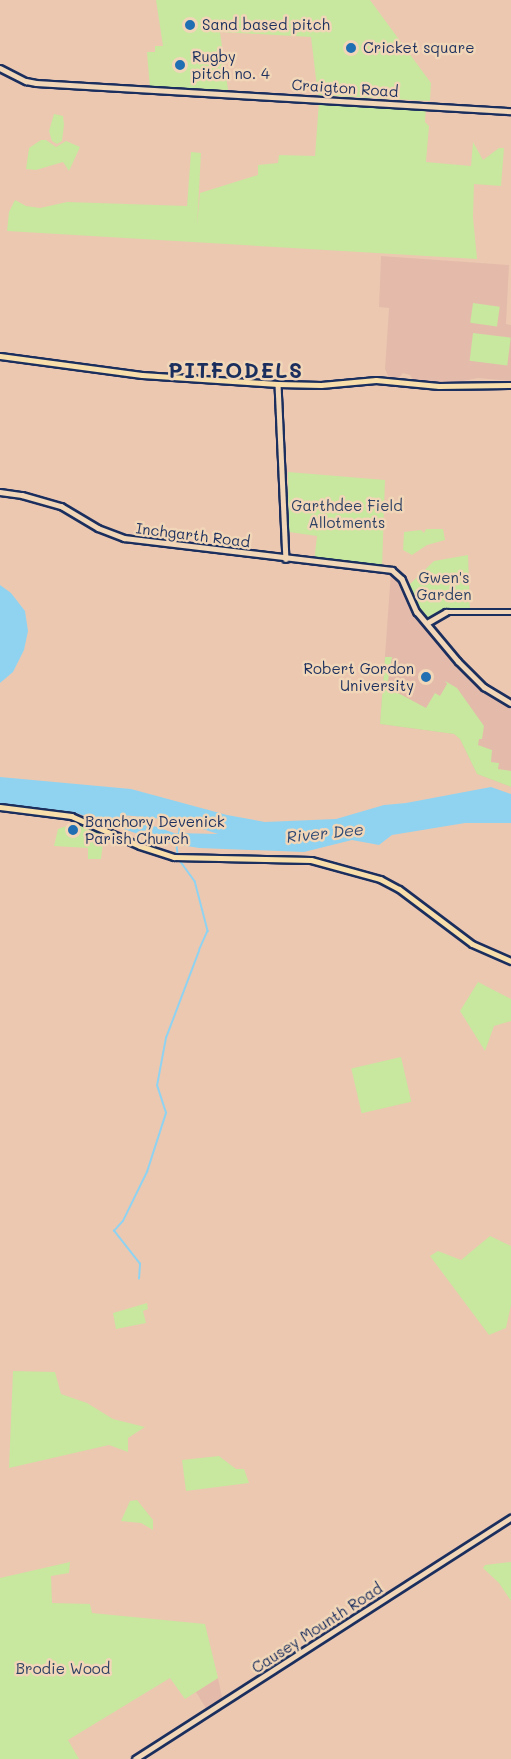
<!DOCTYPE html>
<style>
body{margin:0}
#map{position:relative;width:511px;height:1759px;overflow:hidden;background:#ecc8b1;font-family:Mali,sans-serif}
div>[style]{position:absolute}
.built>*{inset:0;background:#e4bbaa}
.green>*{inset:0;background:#c8e79f;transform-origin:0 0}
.water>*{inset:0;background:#90d3f1}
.stream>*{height:1.5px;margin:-0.75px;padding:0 0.75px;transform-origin:0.75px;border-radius:0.75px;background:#90d3f1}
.roads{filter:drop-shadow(2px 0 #1b2f5e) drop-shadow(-2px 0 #1b2f5e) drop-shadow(0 2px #1b2f5e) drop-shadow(0 -2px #1b2f5e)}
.minor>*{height:4.5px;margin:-2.25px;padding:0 2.25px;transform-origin:2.25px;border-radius:2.25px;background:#f1d6b8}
.major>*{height:5px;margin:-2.5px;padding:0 2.5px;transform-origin:2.5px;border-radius:2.5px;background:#f8deab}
.dots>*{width:16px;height:16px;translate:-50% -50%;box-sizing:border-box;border:3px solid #f1d6b8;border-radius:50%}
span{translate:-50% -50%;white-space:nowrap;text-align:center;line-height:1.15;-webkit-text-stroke:5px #f1d6b8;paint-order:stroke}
.poi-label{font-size:15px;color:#1b2f5e}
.left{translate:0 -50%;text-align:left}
.right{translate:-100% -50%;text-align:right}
.street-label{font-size:15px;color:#1b2f5e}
.park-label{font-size:15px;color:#2c4164}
.water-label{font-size:16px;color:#2d4874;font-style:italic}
.district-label{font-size:21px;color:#1b2f5e;font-weight:700;letter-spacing:1.5px}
</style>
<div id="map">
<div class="built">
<div style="clip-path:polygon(381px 256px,509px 265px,506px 324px,511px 325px,511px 381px,478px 378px,453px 383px,414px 381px,410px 375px,403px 373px,398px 379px,389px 378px,385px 369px,389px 308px,379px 307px)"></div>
<div style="clip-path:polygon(391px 572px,397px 574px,405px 588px,417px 615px,454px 661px,481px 689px,511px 707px,511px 787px,477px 774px,460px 739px,454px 734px,380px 724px)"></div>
<div style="clip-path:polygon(218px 1678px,222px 1697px,207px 1710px,196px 1692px)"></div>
</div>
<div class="green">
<div style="clip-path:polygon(156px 0,370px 0,431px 83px,430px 101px,318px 95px,311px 37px,220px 32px,228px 90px,168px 87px,168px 90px,150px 89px,147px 52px,155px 52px,155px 46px,163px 46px)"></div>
<div style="clip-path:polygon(319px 101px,426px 108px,425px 122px,429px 126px,426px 162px,471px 166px,473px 142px,483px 160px,499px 148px,504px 148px,501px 186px,474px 184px,473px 217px,477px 259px,7px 231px,9px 212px,15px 200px,26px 206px,40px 208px,67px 202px,187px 206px,191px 152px,201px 153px,197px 226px,200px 193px,258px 175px,258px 165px,278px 163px,279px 155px,315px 156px)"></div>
<div style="clip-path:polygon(54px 114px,63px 116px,64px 125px,62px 141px,57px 144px,52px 141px,49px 131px)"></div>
<div style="clip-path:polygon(41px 140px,46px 140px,56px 147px,66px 141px,80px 147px,69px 171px,63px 162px,36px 170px,26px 169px,29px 148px)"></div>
<div style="left:473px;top:303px;width:27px;height:20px;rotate:8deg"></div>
<div style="left:473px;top:333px;width:38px;height:28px;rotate:7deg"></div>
<div style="clip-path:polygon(288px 472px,385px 480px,382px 569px,314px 562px,317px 536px,289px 532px)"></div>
<div style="clip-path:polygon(426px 529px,443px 529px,445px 540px,427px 545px,412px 555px,403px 550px,404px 532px,421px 530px,424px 533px)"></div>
<div style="clip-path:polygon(468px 555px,470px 613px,446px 612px,427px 623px,414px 606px,407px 587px,434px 561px)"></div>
<div style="clip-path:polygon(385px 657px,392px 657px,387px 687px,426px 708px,435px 693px,440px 696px,447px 684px,445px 681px,457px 688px,484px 726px,482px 739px,479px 739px,478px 745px,492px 750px,491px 762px,499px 763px,498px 769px,511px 771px,511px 787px,477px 774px,460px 739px,454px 734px,380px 724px)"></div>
<div style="clip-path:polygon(75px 823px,104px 835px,101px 859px,88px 859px,88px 848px,54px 846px,58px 829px)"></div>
<div style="clip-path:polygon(478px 982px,511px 999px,511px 1021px,494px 1026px,485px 1051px,460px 1011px)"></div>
<div style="left:401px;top:1057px;width:46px;height:51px;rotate:77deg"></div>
<div style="clip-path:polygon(490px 1236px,511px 1246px,511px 1305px,506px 1328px,489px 1335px,430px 1256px,438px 1251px,461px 1260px)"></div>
<div style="clip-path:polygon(147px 1303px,148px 1309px,143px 1311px,146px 1323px,116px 1329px,113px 1313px)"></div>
<div style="clip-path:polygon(13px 1371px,55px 1372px,61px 1394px,87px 1403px,113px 1419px,145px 1427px,128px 1438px,128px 1452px,109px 1445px,9px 1468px)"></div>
<div style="clip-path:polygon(219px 1456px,236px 1469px,244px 1469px,249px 1483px,186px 1491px,182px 1460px)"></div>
<div style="clip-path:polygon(137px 1500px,153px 1520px,153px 1530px,141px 1523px,121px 1521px,130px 1501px)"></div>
<div style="clip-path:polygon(70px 1562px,69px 1573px,51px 1576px,52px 1603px,90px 1604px,92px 1613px,205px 1624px,218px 1678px,185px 1699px,170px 1678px,68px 1740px,79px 1759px,0 1759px,0 1578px)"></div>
<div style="clip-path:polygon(511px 1562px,511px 1601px,499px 1583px,483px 1568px,485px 1565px)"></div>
</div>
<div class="water">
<div style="clip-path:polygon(0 585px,11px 593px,25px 611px,28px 631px,24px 650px,13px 672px,0 683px)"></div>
<div style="clip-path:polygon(evenodd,0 777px,131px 789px,227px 815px,265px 822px,336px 819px,384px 805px,406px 803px,491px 787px,511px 794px,511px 823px,465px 823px,392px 835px,379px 845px,352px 840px,304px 852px,199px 848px,162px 842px,73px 812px,0 803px,0 777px,122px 815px,175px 820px,218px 834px,174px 833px,122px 815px)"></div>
</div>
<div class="stream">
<div style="left:179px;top:834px;width:13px;rotate:-86deg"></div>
<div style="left:177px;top:845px;width:10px;rotate:84deg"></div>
<div style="left:181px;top:862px;width:24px;rotate:54deg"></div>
<div style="left:195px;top:881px;width:52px;rotate:75.4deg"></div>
<div style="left:208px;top:931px;width:20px;rotate:114deg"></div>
<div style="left:139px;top:1279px;width:15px;rotate:-86deg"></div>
<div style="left:140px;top:1264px;width:42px;rotate:-128.2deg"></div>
<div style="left:114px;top:1231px;width:13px;rotate:-48deg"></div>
<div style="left:123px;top:1221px;width:55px;rotate:-63.9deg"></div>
<div style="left:147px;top:1172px;width:62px;rotate:-72.1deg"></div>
<div style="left:166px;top:1113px;width:28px;rotate:-108deg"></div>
<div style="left:157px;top:1086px;width:49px;rotate:-79.4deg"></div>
<div style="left:166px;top:1038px;width:93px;rotate:-69.2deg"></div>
</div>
<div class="roads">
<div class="minor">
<div style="left:0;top:68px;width:29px;rotate:27deg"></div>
<div style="left:26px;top:81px;width:10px;rotate:11deg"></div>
<div style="left:36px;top:83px;width:476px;rotate:3.4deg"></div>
<div style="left:278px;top:384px;width:175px;rotate:87.4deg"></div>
<div style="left:0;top:492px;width:22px;rotate:8deg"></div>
<div style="left:22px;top:495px;width:41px;rotate:15.8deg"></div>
<div style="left:61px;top:506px;width:43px;rotate:30.7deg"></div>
<div style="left:98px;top:528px;width:28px;rotate:21deg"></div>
<div style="left:124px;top:538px;width:270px;rotate:6.8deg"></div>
<div style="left:392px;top:570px;width:13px;rotate:42deg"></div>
<div style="left:402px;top:579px;width:36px;rotate:66deg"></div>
<div style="left:417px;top:612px;width:64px;rotate:50.1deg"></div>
<div style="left:458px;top:661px;width:37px;rotate:45deg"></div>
<div style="left:484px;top:687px;width:31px;rotate:31deg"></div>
<div style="left:427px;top:623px;width:22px;rotate:-30deg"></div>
<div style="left:446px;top:612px;width:65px"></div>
<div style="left:135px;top:1759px;width:447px;rotate:-32.7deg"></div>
</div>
<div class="major">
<div style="left:0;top:356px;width:143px;rotate:7.6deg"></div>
<div style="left:142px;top:375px;width:136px;rotate:3.8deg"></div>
<div style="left:278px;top:384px;width:43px;rotate:1.3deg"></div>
<div style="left:321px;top:385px;width:55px;rotate:-5.2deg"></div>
<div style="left:376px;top:380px;width:63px;rotate:5.4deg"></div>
<div style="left:439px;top:386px;width:72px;rotate:-0.8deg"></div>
<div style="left:0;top:807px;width:72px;rotate:7.2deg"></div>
<div style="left:71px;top:816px;width:75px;rotate:23.5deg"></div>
<div style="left:140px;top:846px;width:36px;rotate:18deg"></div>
<div style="left:174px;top:857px;width:137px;rotate:1.3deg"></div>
<div style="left:311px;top:860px;width:72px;rotate:15.4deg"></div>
<div style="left:380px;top:879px;width:21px;rotate:28deg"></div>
<div style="left:399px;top:889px;width:91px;rotate:37deg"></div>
<div style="left:472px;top:944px;width:43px;rotate:23.6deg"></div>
</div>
</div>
<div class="dots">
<div style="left:190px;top:25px;background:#1f6fb2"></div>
<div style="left:351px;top:48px;background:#1f6fb2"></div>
<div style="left:180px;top:65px;background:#1f6fb2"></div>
<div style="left:426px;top:677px;background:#1f6fb2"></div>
<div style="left:73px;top:830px;background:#1f6fb2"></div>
</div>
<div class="poi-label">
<span class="left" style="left:202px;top:25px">Sand based pitch</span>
<span class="left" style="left:363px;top:48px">Cricket square</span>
<span class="left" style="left:192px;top:65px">Rugby<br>pitch no. 4</span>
<span class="right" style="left:414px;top:677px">Robert Gordon<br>University</span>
<span class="left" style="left:85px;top:830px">Banchory Devenick<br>Parish Church</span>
</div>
<div class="street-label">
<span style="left:345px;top:88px;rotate:4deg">Craigton Road</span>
<span style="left:193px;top:535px;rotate:7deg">Inchgarth Road</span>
<span style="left:317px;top:1628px;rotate:-33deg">Causey Mounth Road</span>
</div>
<div class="park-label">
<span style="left:347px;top:514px">Garthdee Field<br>Allotments</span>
<span style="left:444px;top:586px">Gwen's<br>Garden</span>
<span style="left:63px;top:1669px">Brodie Wood</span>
</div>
<div class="water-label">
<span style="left:325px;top:833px;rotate:-6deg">River Dee</span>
</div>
<div class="district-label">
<span style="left:236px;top:370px">PITFODELS</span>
</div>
</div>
